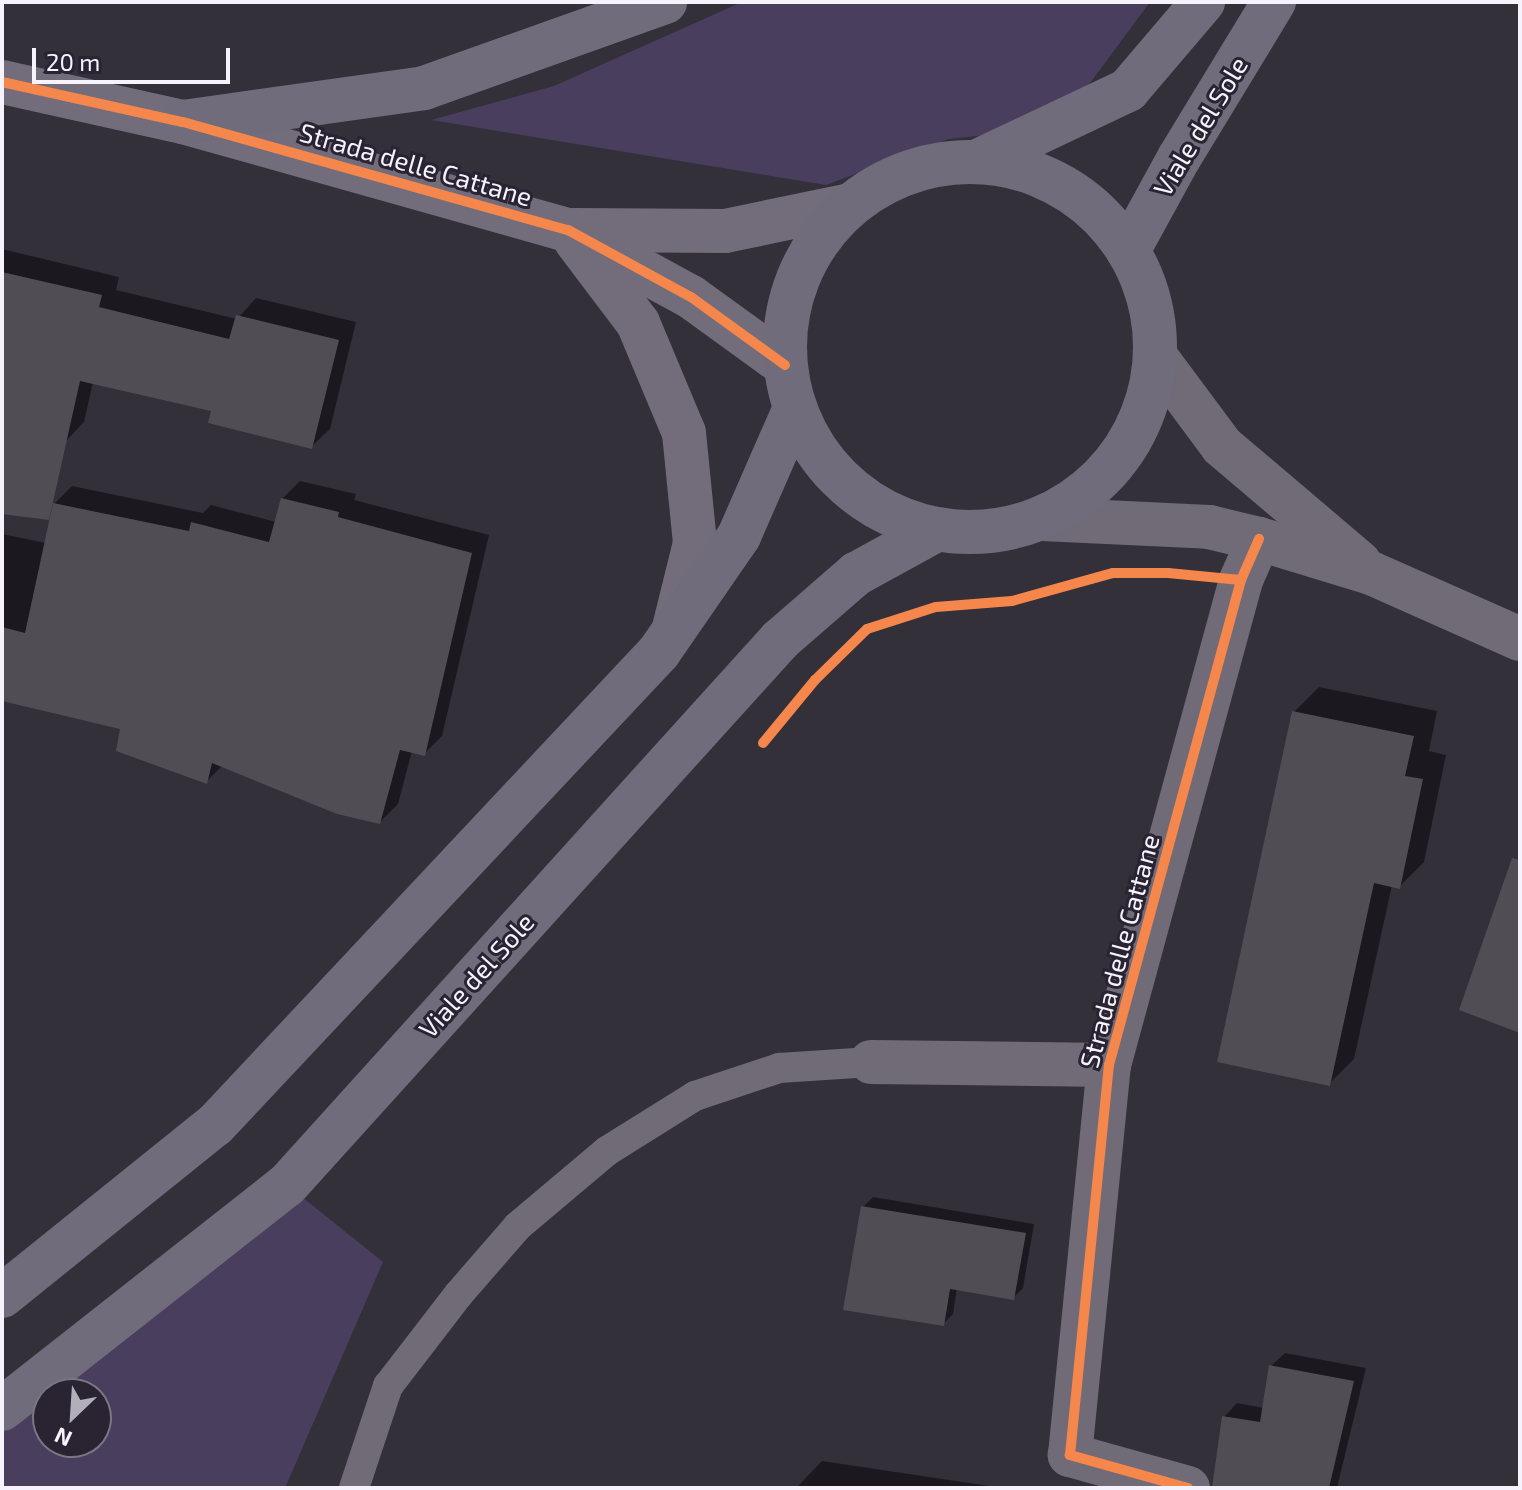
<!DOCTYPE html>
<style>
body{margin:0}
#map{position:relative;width:1522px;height:1490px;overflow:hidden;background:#34303a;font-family:"Exo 2",sans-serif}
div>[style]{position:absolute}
.green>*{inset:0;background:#4a3e5e}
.shadow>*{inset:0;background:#0007}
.building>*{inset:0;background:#504d54}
.lane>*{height:30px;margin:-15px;padding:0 15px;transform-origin:15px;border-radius:15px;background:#706b77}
.street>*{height:44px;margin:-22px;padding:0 22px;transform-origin:22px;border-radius:22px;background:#706b77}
.secondary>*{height:44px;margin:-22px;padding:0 22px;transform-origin:22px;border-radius:22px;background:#726c7b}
.primary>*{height:44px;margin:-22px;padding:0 22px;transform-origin:22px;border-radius:22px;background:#706c7b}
.primary>.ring{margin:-22px;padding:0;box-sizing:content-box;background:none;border:44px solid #706c7b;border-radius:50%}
.cycleway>*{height:10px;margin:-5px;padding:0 5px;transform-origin:5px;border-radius:5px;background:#f5874c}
span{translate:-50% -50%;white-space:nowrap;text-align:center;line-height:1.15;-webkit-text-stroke:6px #292332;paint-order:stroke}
.street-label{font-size:26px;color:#f6f3fd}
.frame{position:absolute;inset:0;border:4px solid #f6f3fd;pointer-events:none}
.north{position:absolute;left:32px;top:1378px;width:80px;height:80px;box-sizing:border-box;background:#292332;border:2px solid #7b7683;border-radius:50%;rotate:205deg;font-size:22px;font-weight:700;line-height:32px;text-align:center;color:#f6f3fd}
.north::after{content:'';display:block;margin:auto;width:28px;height:36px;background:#b2afb9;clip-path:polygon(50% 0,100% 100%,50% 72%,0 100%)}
.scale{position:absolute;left:32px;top:48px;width:198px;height:36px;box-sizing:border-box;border:4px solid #f6f3fd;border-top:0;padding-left:10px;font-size:24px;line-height:28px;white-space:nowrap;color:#f6f3fd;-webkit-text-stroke:6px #292332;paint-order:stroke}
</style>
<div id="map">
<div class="green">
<div style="clip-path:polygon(742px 2px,1150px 2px,1076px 102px,1016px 132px,948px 139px,826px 185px,431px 120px,554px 86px)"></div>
<div style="clip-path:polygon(evenodd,287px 1185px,383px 1262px,285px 1488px,2px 1488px,2px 1409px,287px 1185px,48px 1394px,96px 1394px,96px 1442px,48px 1442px,48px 1394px)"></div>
</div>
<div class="shadow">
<div style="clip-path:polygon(2px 249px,119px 277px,116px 290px,237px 319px,256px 298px,356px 322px,330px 429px,311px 447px,214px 410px,93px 382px,84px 422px,66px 441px,2px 426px)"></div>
<div style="clip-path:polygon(300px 481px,356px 494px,354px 500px,489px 535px,442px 736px,424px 754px,412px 751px,398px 804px,380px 822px,223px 765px,207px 781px,122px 727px,2px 699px,2px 534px,46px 543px,54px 504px,72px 486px,203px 513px,211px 505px,276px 522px,282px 499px)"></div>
<div style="clip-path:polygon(1319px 687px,1437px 711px,1429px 751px,1446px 755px,1424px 862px,1400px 886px,1392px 885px,1354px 1059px,1329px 1084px,1294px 712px)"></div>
<div style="clip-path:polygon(873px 1197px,1034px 1224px,1023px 1288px,1014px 1297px,957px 1288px,953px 1314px,943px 1324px,863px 1207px)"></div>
<div style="clip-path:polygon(1285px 1353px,1366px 1368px,1337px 1488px,1248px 1488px,1224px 1417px,1237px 1403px,1264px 1408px,1271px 1366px)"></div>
<div style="clip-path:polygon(822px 1461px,1003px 1488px,796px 1488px)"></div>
</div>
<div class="building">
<div style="clip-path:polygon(2px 272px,102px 295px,99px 307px,229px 339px,236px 315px,339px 340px,312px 449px,208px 423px,211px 411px,80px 381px,49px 520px,2px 514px)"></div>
<div style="clip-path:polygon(281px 498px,339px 512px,338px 517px,472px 553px,425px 756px,400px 750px,380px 824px,337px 814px,212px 763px,207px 784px,116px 751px,120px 729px,2px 701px,2px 627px,25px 633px,53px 503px,189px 531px,191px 522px,269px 542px)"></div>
<div style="clip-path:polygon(1292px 711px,1414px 736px,1405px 776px,1423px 779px,1400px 889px,1374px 883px,1330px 1086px,1217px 1062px)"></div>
<div style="clip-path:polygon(1512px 858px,1520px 860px,1520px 1033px,1459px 1010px)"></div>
<div style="clip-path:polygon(861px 1206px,1026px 1233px,1014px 1300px,950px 1289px,944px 1326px,843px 1310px)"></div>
<div style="clip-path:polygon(1269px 1365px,1354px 1381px,1329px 1488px,1212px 1488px,1222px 1416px,1260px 1422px)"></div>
</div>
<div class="lane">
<div style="left:354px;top:1488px;width:108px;rotate:-71.6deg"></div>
<div style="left:388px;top:1386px;width:115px;rotate:-52.4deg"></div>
<div style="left:458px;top:1295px;width:91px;rotate:-49deg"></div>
<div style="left:518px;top:1226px;width:116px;rotate:-40.1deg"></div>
<div style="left:607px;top:1151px;width:104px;rotate:-32deg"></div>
<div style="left:695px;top:1096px;width:89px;rotate:-18.4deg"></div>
<div style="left:779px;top:1068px;width:92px;rotate:-3.7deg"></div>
</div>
<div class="street">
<div style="left:1156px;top:357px;width:111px;rotate:53.4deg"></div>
<div style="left:1222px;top:446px;width:180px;rotate:40.3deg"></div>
<div style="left:1042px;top:519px;width:167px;rotate:2.7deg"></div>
<div style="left:1209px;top:527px;width:51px;rotate:13.5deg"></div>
<div style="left:1259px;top:539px;width:117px;rotate:16.9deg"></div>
<div style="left:1371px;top:573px;width:163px;rotate:23.9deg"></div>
<div style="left:871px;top:1062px;width:238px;rotate:0.7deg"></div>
<div style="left:1188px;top:1488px;width:123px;rotate:-164.4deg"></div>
<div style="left:1070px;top:1455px;width:392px;rotate:-84.3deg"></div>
<div style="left:1109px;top:1065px;width:503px;rotate:-74.77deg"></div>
<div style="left:1241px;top:580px;width:45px;rotate:-66.3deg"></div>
</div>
<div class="secondary">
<div style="left:2px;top:82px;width:185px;rotate:12.5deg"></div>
<div style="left:183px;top:122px;width:400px;rotate:15.7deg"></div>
<div style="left:568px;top:230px;width:140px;rotate:28.6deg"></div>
<div style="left:691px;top:297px;width:116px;rotate:35.9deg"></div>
<div style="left:574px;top:230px;width:151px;rotate:0.4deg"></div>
<div style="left:725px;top:231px;width:128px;rotate:-11.7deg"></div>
<div style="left:576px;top:241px;width:103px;rotate:52.9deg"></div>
<div style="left:638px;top:323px;width:119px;rotate:67.3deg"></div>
<div style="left:684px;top:433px;width:111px;rotate:84.3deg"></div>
<div style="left:695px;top:543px;width:88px;rotate:103.9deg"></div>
</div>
<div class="primary">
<div style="left:183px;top:122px;width:243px;rotate:-8deg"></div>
<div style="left:424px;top:88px;width:256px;rotate:-19.6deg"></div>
<div style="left:976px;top:162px;width:168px;rotate:-25.3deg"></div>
<div style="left:1128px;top:90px;width:116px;rotate:-49.6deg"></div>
<div class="ring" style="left:785px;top:162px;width:326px;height:326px"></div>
<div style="left:1128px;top:251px;width:106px;rotate:-61.3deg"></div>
<div style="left:1179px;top:158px;width:183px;rotate:-58.7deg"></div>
<div style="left:2px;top:1296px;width:273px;rotate:-38.8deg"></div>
<div style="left:215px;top:1125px;width:649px;rotate:-46.81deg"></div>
<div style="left:659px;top:652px;width:141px;rotate:-55.4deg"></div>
<div style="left:739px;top:536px;width:140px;rotate:-66.4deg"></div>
<div style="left:2px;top:1409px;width:362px;rotate:-38.2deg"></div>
<div style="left:287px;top:1185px;width:735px;rotate:-47.87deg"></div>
<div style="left:780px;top:640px;width:101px;rotate:-41deg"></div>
<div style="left:856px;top:574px;width:91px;rotate:-28.8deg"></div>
</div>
<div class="cycleway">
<div style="left:2px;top:82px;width:185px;rotate:12.5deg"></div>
<div style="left:183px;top:122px;width:400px;rotate:15.7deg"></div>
<div style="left:568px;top:230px;width:140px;rotate:28.6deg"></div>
<div style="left:691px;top:297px;width:116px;rotate:35.9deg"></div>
<div style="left:763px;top:743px;width:82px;rotate:-50.5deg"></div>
<div style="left:815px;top:680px;width:73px;rotate:-44.4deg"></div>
<div style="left:867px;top:629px;width:72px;rotate:-17.7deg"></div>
<div style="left:936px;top:607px;width:76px;rotate:-4.5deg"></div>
<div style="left:1012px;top:601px;width:105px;rotate:-15.5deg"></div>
<div style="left:1113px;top:573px;width:55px"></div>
<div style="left:1168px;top:573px;width:73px;rotate:5.5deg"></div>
<div style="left:1188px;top:1488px;width:123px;rotate:-164.4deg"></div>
<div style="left:1070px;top:1455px;width:392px;rotate:-84.3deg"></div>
<div style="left:1109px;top:1065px;width:503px;rotate:-74.77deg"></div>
<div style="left:1241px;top:580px;width:45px;rotate:-66.3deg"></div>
</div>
<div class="street-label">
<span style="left:1200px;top:126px;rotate:-59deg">Viale del Sole</span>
<span style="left:416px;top:164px;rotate:16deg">Strada delle Cattane</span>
<span style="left:1119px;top:951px;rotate:-75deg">Strada delle Cattane</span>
<span style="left:476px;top:975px;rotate:-48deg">Viale del Sole</span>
</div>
<div class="frame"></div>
<div class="north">N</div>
<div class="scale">20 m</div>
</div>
